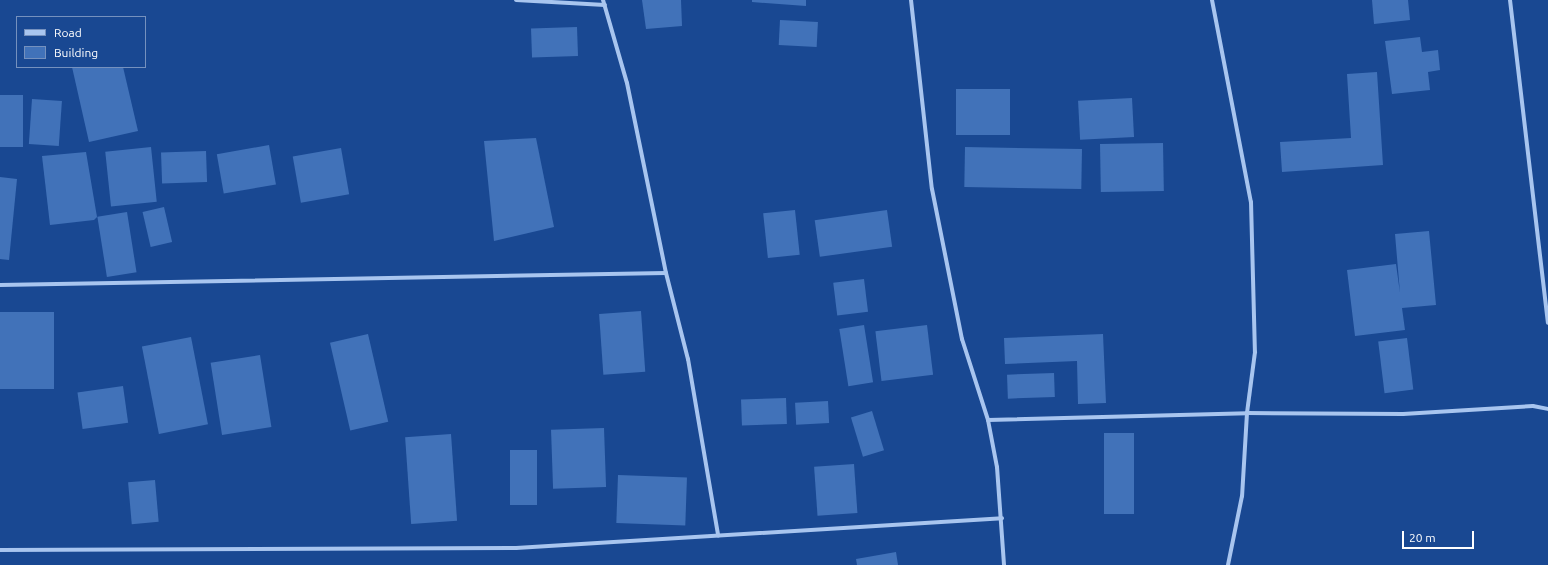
<!DOCTYPE html>
<style>
body{margin:0}
#map{position:relative;width:1548px;height:565px;overflow:hidden;background:#194892;font-family:Ubuntu,sans-serif}
div>[style]{position:absolute}
.building>*{inset:0;background:#4172b9;transform-origin:0 0}
.street>*{height:4px;margin:-2px;padding:0 2px;transform-origin:2px;border-radius:2px;background:#a8c5ef}
span{translate:-50% -50%;white-space:nowrap;text-align:center;line-height:1.15;-webkit-text-stroke:3px #194892;paint-order:stroke}
.legend{position:absolute;left:16px;top:16px;width:130px;height:52px;box-sizing:border-box;background:#194892;border:1px solid #7591be;margin:0;padding:5px 7px;list-style:none;font-size:12px;color:#fff}
.legend li{display:flex;align-items:center;gap:8px;height:20px}
.legend b{width:20px;border:1px solid #7591be}
.scale{position:absolute;left:1402px;top:531px;width:72px;height:18px;box-sizing:border-box;border:2px solid #fff;border-top:0;padding-left:5px;font-size:12px;line-height:14px;white-space:nowrap;color:#fff;-webkit-text-stroke:3px #194892;paint-order:stroke}
</style>
<div id="map">
<div class="building">
<div style="clip-path:polygon(642px 0,681px 0,682px 26px,646px 29px)"></div>
<div style="clip-path:polygon(752px 0,806px 0,806px 6px,752px 2px)"></div>
<div style="clip-path:polygon(1372px 0,1408px 0,1410px 20px,1374px 24px)"></div>
<div style="left:780px;top:20px;width:38px;height:25px;rotate:3deg"></div>
<div style="left:577px;top:27px;width:29px;height:46px;rotate:88deg"></div>
<div style="clip-path:polygon(1420px 37px,1422px 52px,1438px 50px,1440px 70px,1428px 72px,1430px 90px,1392px 94px,1385px 41px)"></div>
<div style="clip-path:polygon(72px 67px,123px 67px,138px 131px,89px 142px)"></div>
<div style="clip-path:polygon(1377px 72px,1383px 165px,1282px 172px,1280px 142px,1351px 138px,1347px 74px)"></div>
<div style="left:956px;top:89px;width:54px;height:46px"></div>
<div style="left:0;top:95px;width:23px;height:52px"></div>
<div style="left:1132px;top:98px;width:39px;height:54px;rotate:87deg"></div>
<div style="left:32px;top:99px;width:30px;height:45px;rotate:4deg"></div>
<div style="clip-path:polygon(536px 138px,554px 227px,494px 241px,484px 141px)"></div>
<div style="left:1163px;top:143px;width:48px;height:63px;rotate:89deg"></div>
<div style="left:269px;top:145px;width:40px;height:53px;rotate:80deg"></div>
<div style="left:151px;top:147px;width:55px;height:46px;rotate:84deg"></div>
<div style="left:965px;top:147px;width:117px;height:40px;rotate:1deg"></div>
<div style="left:341px;top:148px;width:47px;height:49px;rotate:80deg"></div>
<div style="left:206px;top:151px;width:31px;height:45px;rotate:88deg"></div>
<div style="clip-path:polygon(86px 152px,97px 217px,94px 220px,50px 225px,42px 156px)"></div>
<div style="clip-path:polygon(0 177px,17px 179px,9px 260px,0 259px)"></div>
<div style="left:164px;top:207px;width:36px;height:22px;rotate:77deg"></div>
<div style="left:795px;top:210px;width:45px;height:32px;rotate:84deg"></div>
<div style="left:887px;top:210px;width:37px;height:73px;rotate:82deg"></div>
<div style="left:127px;top:212px;width:61px;height:30px;rotate:81deg"></div>
<div style="clip-path:polygon(1429px 231px,1436px 305px,1402px 308px,1405px 330px,1355px 336px,1347px 270px,1396px 264px,1400px 293px,1395px 234px)"></div>
<div style="left:864px;top:279px;width:33px;height:31px;rotate:83deg"></div>
<div style="left:641px;top:311px;width:61px;height:42px;rotate:86deg"></div>
<div style="left:0;top:312px;width:54px;height:77px"></div>
<div style="left:864px;top:325px;width:58px;height:25px;rotate:81deg"></div>
<div style="left:927px;top:325px;width:50px;height:52px;rotate:83deg"></div>
<div style="left:368px;top:334px;width:90px;height:39px;rotate:77deg"></div>
<div style="clip-path:polygon(1103px 334px,1106px 403px,1078px 404px,1077px 361px,1005px 364px,1004px 338px)"></div>
<div style="left:191px;top:337px;width:89px;height:50px;rotate:79deg"></div>
<div style="left:1407px;top:338px;width:52px;height:29px;rotate:83deg"></div>
<div style="left:260px;top:355px;width:73px;height:50px;rotate:81deg"></div>
<div style="left:1054px;top:373px;width:24px;height:47px;rotate:88deg"></div>
<div style="left:123px;top:386px;width:37px;height:46px;rotate:82deg"></div>
<div style="left:786px;top:398px;width:26px;height:45px;rotate:88deg"></div>
<div style="left:828px;top:401px;width:22px;height:33px;rotate:87deg"></div>
<div style="left:872px;top:411px;width:41px;height:22px;rotate:73deg"></div>
<div style="left:604px;top:428px;width:59px;height:53px;rotate:88deg"></div>
<div style="left:1104px;top:433px;width:30px;height:81px"></div>
<div style="left:451px;top:434px;width:87px;height:46px;rotate:86deg"></div>
<div style="left:510px;top:450px;width:27px;height:55px"></div>
<div style="left:854px;top:464px;width:49px;height:40px;rotate:86deg"></div>
<div style="left:618px;top:475px;width:69px;height:48px;rotate:2deg"></div>
<div style="left:155px;top:480px;width:42px;height:27px;rotate:85deg"></div>
<div style="clip-path:polygon(896px 552px,898px 565px,857px 565px,856px 559px)"></div>
</div>
<div class="street">
<div style="left:516px;top:0;width:89px;rotate:3.2deg"></div>
<div style="left:603px;top:0;width:86px;rotate:73.9deg"></div>
<div style="left:627px;top:83px;width:194px;rotate:78.4deg"></div>
<div style="left:666px;top:273px;width:89px;rotate:75.7deg"></div>
<div style="left:688px;top:359px;width:179px;rotate:80.3deg"></div>
<div style="left:911px;top:0;width:190px;rotate:83.7deg"></div>
<div style="left:932px;top:189px;width:153px;rotate:78.7deg"></div>
<div style="left:962px;top:339px;width:85px;rotate:72.2deg"></div>
<div style="left:988px;top:420px;width:48px;rotate:79.2deg"></div>
<div style="left:997px;top:467px;width:98px;rotate:85.9deg"></div>
<div style="left:1212px;top:0;width:206px;rotate:79.1deg"></div>
<div style="left:1251px;top:202px;width:150px;rotate:88.5deg"></div>
<div style="left:1255px;top:352px;width:62px;rotate:97.5deg"></div>
<div style="left:1247px;top:413px;width:83px;rotate:93.4deg"></div>
<div style="left:1242px;top:496px;width:70px;rotate:101.5deg"></div>
<div style="left:1510px;top:0;width:325px;rotate:83.3deg"></div>
<div style="left:0;top:285px;width:666px;rotate:-1.03deg"></div>
<div style="left:988px;top:420px;width:259px;rotate:-1.5deg"></div>
<div style="left:1247px;top:413px;width:156px;rotate:0.4deg"></div>
<div style="left:1403px;top:414px;width:130px;rotate:-3.5deg"></div>
<div style="left:1533px;top:406px;width:15px;rotate:11deg"></div>
<div style="left:0;top:550px;width:516px;rotate:-0.22deg"></div>
<div style="left:516px;top:548px;width:487px;rotate:-3.5deg"></div>
</div>
<ul class="legend">
<li><b style="height:5px;background:#a8c5ef"></b>Road</li>
<li><b style="height:11px;background:#4172b9"></b>Building</li>
</ul>
<div class="scale">20 m</div>
</div>
